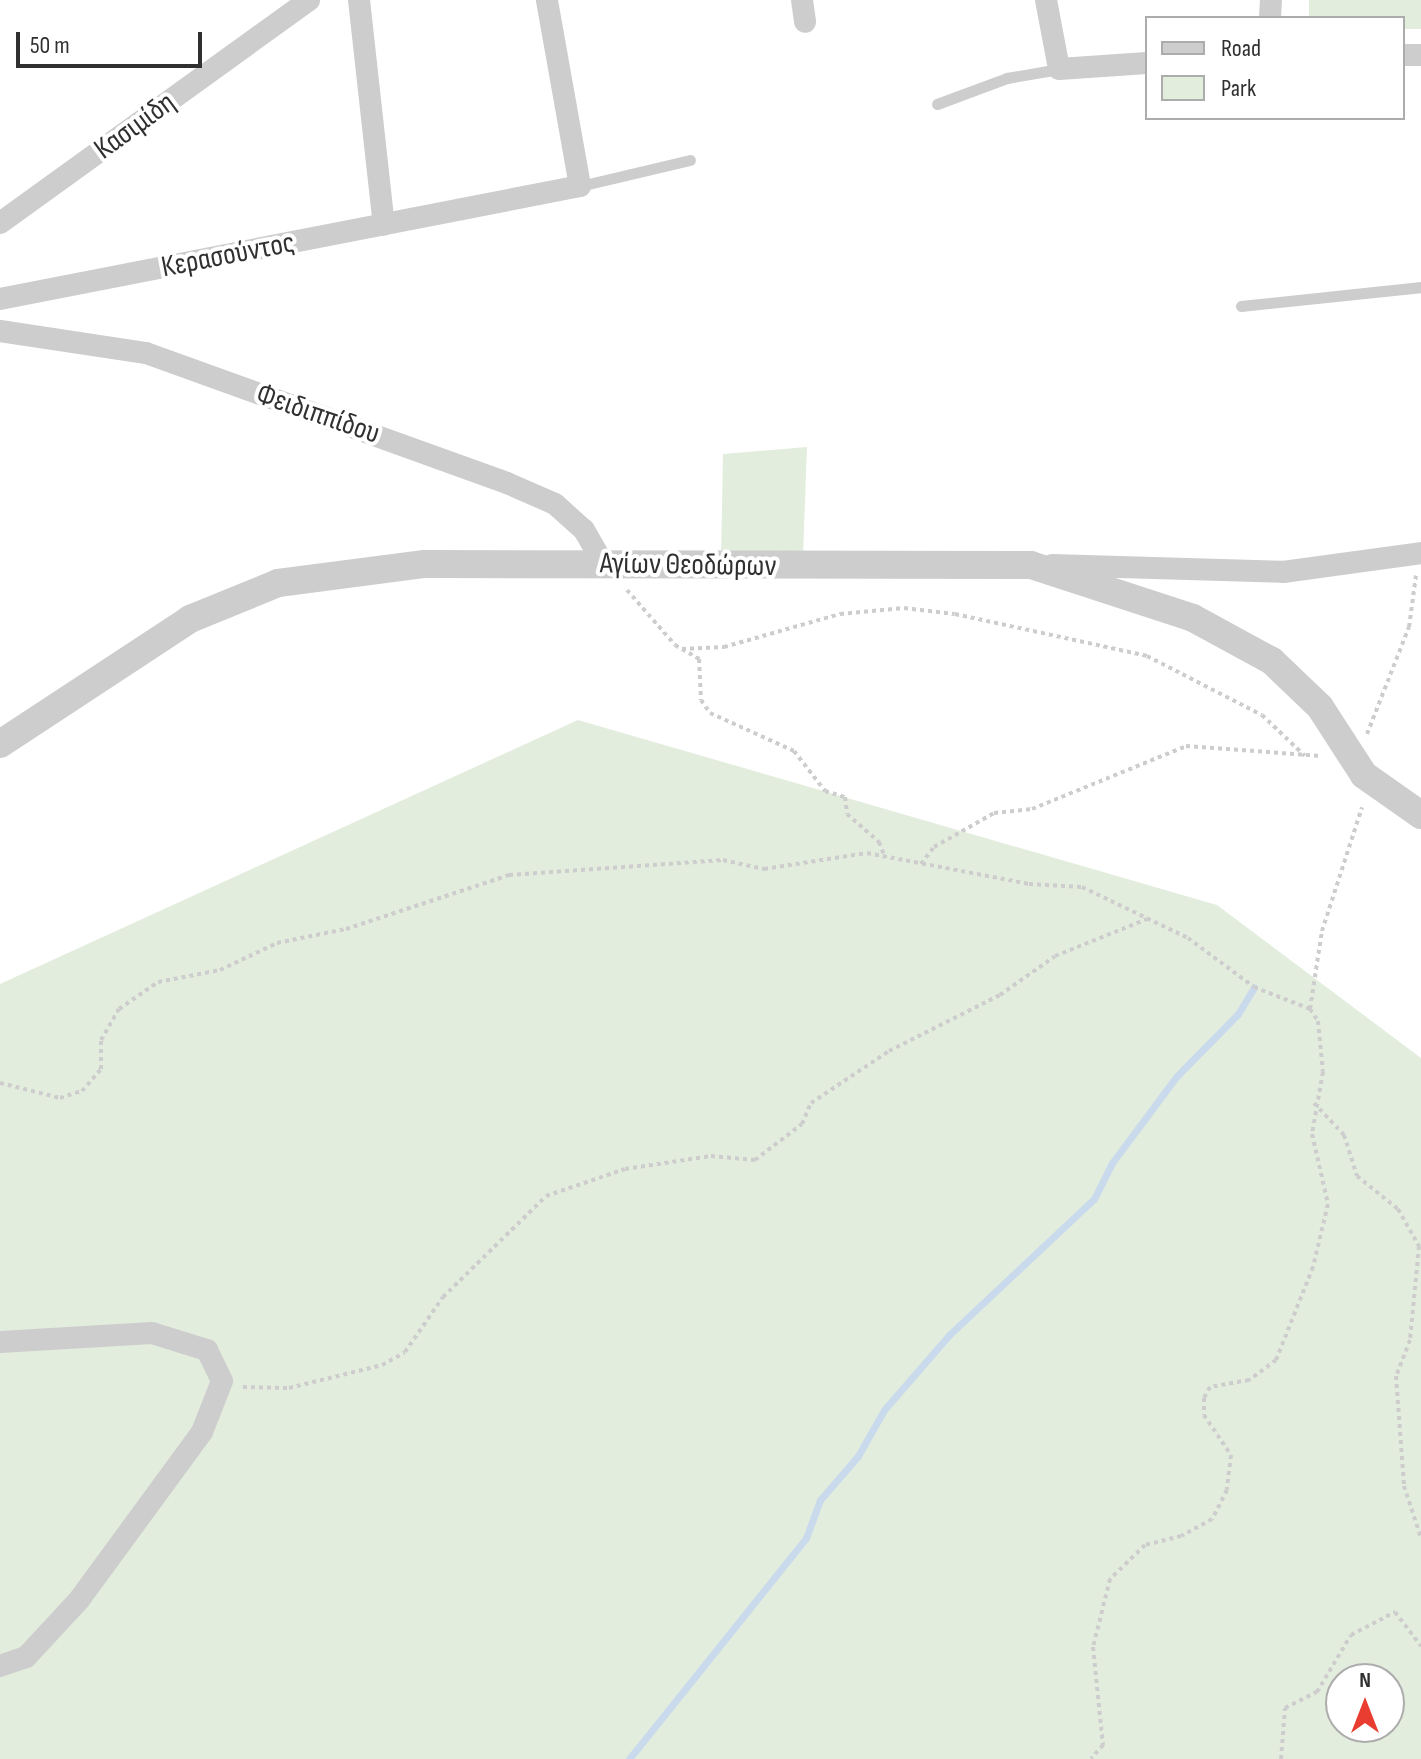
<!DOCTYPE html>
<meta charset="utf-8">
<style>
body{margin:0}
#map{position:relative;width:1421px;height:1759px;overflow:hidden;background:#fff;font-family:"Sofia Sans Condensed",sans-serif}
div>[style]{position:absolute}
.green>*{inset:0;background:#e3eddd}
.stream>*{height:7px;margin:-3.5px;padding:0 3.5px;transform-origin:3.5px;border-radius:3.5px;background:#c9daed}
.path>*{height:4px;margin-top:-2px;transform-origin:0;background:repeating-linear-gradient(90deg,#cdcdcd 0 4px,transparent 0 8px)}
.service>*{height:11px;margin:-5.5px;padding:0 5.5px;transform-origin:5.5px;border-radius:5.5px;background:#cdcdcd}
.minor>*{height:22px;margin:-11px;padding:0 11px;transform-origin:11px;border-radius:11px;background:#cdcdcd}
.tertiary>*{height:28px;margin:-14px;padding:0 14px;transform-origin:14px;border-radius:14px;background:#cdcdcd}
span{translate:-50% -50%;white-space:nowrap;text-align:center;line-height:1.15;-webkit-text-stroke:8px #fff;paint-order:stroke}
.street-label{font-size:30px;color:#303030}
.legend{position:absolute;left:1145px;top:16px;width:260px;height:104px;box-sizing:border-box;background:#fff;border:2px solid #acacac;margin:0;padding:10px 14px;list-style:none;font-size:24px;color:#303030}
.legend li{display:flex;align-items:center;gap:16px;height:40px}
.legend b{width:40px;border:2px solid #acacac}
.north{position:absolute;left:1325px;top:1663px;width:80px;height:80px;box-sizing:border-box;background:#fff;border:2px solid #acacac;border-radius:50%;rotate:0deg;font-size:22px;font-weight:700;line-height:32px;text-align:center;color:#303030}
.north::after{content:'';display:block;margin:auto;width:28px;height:36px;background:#e83d30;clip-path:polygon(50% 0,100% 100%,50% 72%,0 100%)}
.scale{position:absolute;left:16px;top:32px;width:186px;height:36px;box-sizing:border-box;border:4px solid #303030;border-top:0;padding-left:10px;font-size:24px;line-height:28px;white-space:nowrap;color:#303030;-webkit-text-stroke:6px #fff;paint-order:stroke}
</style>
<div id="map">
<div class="green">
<div style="clip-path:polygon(1309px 0,1421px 0,1421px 29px,1403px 29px,1403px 18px,1309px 18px)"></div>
<div style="clip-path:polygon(807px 447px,803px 555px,721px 559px,723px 454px)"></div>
<div style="clip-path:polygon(evenodd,578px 720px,1217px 905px,1421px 1058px,1421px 1759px,0 1759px,0 984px,578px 720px,1341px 1679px,1389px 1679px,1389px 1727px,1341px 1727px,1341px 1679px)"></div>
</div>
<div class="stream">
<div style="left:629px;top:1759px;width:283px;rotate:-51.3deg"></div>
<div style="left:806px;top:1538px;width:40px;rotate:-69.8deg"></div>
<div style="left:820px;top:1500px;width:58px;rotate:-49.2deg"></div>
<div style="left:858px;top:1456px;width:53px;rotate:-60.5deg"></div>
<div style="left:884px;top:1410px;width:99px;rotate:-49.1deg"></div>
<div style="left:949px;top:1335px;width:199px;rotate:-43.2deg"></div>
<div style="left:1094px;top:1199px;width:40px;rotate:-63.4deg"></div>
<div style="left:1112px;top:1163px;width:107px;rotate:-53.3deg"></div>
<div style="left:1176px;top:1077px;width:88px;rotate:-45.5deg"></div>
<div style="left:1238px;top:1014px;width:31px;rotate:-59deg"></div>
</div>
<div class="path">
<div style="left:627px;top:590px;width:73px;rotate:48.9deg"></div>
<div style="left:675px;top:645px;width:28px;rotate:30deg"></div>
<div style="left:699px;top:659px;width:41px;rotate:87.2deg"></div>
<div style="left:701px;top:700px;width:16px;rotate:55deg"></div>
<div style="left:710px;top:713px;width:92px;rotate:24.3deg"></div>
<div style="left:794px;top:751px;width:51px;rotate:52.2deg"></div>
<div style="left:825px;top:791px;width:21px;rotate:17deg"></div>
<div style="left:845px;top:797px;width:17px;rotate:83deg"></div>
<div style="left:847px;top:814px;width:43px;rotate:41.2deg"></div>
<div style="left:879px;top:842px;width:17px;rotate:69deg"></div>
<div style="left:682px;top:649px;width:42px;rotate:-2.7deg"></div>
<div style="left:724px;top:647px;width:121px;rotate:-15.9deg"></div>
<div style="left:840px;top:614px;width:64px;rotate:-5.4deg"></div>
<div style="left:904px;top:608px;width:51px;rotate:6.7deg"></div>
<div style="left:955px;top:614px;width:197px;rotate:12.3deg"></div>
<div style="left:1147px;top:656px;width:129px;rotate:27.2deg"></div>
<div style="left:1262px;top:715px;width:59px;rotate:43.6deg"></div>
<div style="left:1367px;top:734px;width:115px;rotate:-68.6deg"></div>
<div style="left:1409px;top:627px;width:52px;rotate:-82.3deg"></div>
<div style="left:921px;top:864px;width:21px;rotate:-53deg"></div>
<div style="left:934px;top:847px;width:69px;rotate:-29.5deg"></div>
<div style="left:994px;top:813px;width:38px;rotate:-6deg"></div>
<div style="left:1032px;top:809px;width:166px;rotate:-22.2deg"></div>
<div style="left:1186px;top:746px;width:135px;rotate:4.2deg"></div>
<div style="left:1310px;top:1009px;width:79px;rotate:-81.3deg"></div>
<div style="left:1322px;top:931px;width:130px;rotate:-72.1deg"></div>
<div style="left:0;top:1083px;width:62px;rotate:14deg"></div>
<div style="left:60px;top:1098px;width:23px;rotate:-18deg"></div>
<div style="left:82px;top:1091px;width:29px;rotate:-49deg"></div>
<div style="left:101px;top:1069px;width:29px;rotate:-90deg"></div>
<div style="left:101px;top:1040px;width:36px;rotate:-60deg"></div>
<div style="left:119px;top:1009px;width:47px;rotate:-34.7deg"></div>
<div style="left:158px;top:982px;width:63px;rotate:-11deg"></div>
<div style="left:220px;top:970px;width:63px;rotate:-25.3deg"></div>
<div style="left:277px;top:943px;width:70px;rotate:-11.5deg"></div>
<div style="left:346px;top:929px;width:172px;rotate:-18.3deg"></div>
<div style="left:509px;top:875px;width:215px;rotate:-4deg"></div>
<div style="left:723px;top:860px;width:42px;rotate:12.4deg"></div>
<div style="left:764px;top:869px;width:104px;rotate:-8.8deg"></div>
<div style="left:867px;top:853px;width:165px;rotate:10.8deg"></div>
<div style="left:1029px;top:884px;width:53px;rotate:3.2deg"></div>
<div style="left:1082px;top:887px;width:118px;rotate:25.7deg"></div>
<div style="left:1188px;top:938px;width:82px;rotate:36.6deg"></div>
<div style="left:1254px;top:987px;width:60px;rotate:21.4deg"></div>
<div style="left:1310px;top:1009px;width:14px;rotate:56deg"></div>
<div style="left:1318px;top:1021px;width:51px;rotate:84.4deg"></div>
<div style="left:1323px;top:1072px;width:63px;rotate:100.1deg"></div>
<div style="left:1312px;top:1134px;width:72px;rotate:77.1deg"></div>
<div style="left:1328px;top:1204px;width:65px;rotate:103.4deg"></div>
<div style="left:1313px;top:1267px;width:100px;rotate:111.7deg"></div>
<div style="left:1276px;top:1360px;width:34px;rotate:143deg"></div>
<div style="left:1249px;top:1380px;width:40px;rotate:170deg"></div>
<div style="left:1210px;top:1387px;width:13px;rotate:119deg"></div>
<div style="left:1204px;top:1398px;width:17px;rotate:90deg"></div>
<div style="left:1204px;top:1415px;width:48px;rotate:56deg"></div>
<div style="left:1231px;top:1455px;width:35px;rotate:97deg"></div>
<div style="left:1227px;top:1490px;width:33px;rotate:117deg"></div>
<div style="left:1212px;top:1519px;width:35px;rotate:151deg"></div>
<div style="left:1181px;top:1536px;width:37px;rotate:166deg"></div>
<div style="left:1145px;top:1545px;width:49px;rotate:135.8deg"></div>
<div style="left:1110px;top:1579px;width:70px;rotate:104deg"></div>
<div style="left:1093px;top:1647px;width:99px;rotate:84.2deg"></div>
<div style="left:1103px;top:1745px;width:18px;rotate:131deg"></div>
<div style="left:1314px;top:1103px;width:44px;rotate:46.8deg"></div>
<div style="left:1344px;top:1135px;width:43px;rotate:72.4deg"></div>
<div style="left:1357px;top:1176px;width:53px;rotate:38.8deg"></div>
<div style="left:1398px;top:1209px;width:43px;rotate:60.4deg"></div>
<div style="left:1419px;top:1246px;width:94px;rotate:95.5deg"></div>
<div style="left:1410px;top:1340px;width:39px;rotate:111deg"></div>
<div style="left:1396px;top:1376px;width:110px;rotate:85.8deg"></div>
<div style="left:1404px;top:1486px;width:55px;rotate:71.9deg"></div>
<div style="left:243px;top:1387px;width:46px;rotate:1.2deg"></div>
<div style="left:289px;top:1388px;width:96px;rotate:-13.9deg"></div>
<div style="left:382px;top:1365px;width:26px;rotate:-29deg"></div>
<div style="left:405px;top:1352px;width:67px;rotate:-55.4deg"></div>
<div style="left:443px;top:1297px;width:144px;rotate:-44.4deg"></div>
<div style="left:546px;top:1196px;width:83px;rotate:-18.9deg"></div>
<div style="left:625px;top:1169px;width:87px;rotate:-8.6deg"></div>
<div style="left:711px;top:1156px;width:44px;rotate:5.2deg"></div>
<div style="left:755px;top:1160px;width:59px;rotate:-37.5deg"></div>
<div style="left:802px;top:1124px;width:23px;rotate:-67deg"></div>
<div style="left:811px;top:1103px;width:94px;rotate:-33.7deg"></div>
<div style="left:889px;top:1051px;width:124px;rotate:-26.8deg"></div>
<div style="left:1000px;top:995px;width:67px;rotate:-35.3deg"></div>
<div style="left:1055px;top:956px;width:99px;rotate:-21.9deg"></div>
<div style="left:1281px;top:1759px;width:51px;rotate:-85.5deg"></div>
<div style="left:1285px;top:1708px;width:36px;rotate:-27deg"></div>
<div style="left:1317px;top:1692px;width:66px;rotate:-59.2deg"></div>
<div style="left:1351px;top:1635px;width:50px;rotate:-27.6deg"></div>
<div style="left:1395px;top:1612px;width:43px;rotate:52.6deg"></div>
</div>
<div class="service">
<div style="left:937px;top:104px;width:75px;rotate:-20.4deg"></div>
<div style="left:1007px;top:78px;width:53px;rotate:-9.8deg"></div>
<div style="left:580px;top:186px;width:113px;rotate:-13.3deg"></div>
<div style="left:1241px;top:306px;width:181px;rotate:-6deg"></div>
</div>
<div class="minor">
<div style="left:359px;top:0;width:226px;rotate:83.7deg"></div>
<div style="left:802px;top:0;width:22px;rotate:82deg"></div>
<div style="left:1046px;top:0;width:70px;rotate:79.3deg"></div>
<div style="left:1059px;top:69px;width:88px;rotate:-3.9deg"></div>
<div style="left:1270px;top:18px;width:18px;rotate:-87deg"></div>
<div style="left:1403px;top:55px;width:18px"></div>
<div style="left:0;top:223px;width:381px;rotate:-35.8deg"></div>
<div style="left:0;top:299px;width:591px;rotate:-11.02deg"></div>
<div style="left:580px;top:186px;width:189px;rotate:-100.1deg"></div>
<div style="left:0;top:331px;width:148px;rotate:8.6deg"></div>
<div style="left:146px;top:353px;width:384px;rotate:19.8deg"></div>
<div style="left:507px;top:483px;width:52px;rotate:23.6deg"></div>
<div style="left:555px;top:504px;width:39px;rotate:42deg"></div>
<div style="left:584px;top:530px;width:38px;rotate:60deg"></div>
<div style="left:1052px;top:565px;width:231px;rotate:1.7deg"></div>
<div style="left:1283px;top:572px;width:139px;rotate:-7.8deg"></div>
<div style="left:0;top:1342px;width:152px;rotate:-3.4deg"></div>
<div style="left:152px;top:1333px;width:58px;rotate:17.2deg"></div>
<div style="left:207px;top:1350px;width:34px;rotate:64deg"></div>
<div style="left:222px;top:1381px;width:55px;rotate:111.4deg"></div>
<div style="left:202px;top:1432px;width:208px;rotate:126.2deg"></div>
<div style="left:79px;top:1600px;width:78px;rotate:132.9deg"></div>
<div style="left:26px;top:1657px;width:28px;rotate:161deg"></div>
</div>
<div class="tertiary">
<div style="left:0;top:744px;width:227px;rotate:-33.3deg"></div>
<div style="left:190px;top:619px;width:95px;rotate:-22.2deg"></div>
<div style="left:278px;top:583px;width:148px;rotate:-7.4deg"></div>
<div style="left:425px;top:564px;width:606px;rotate:0.09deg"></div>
<div style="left:1031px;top:565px;width:170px;rotate:18.1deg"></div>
<div style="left:1193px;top:618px;width:90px;rotate:28.6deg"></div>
<div style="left:1272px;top:661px;width:66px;rotate:43.8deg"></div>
<div style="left:1320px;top:707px;width:81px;rotate:57.1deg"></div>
<div style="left:1364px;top:775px;width:70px;rotate:35.1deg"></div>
</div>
<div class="street-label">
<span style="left:135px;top:126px;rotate:-36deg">Κασιμίδη</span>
<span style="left:228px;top:255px;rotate:-11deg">Κερασούντος</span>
<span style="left:318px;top:414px;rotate:19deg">Φειδιππίδου</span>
<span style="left:688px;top:565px;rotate:1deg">Αγίων Θεοδώρων</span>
</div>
<ul class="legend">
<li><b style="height:10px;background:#cdcdcd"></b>Road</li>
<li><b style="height:22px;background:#e3eddd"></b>Park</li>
</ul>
<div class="north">N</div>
<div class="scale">50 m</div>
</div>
